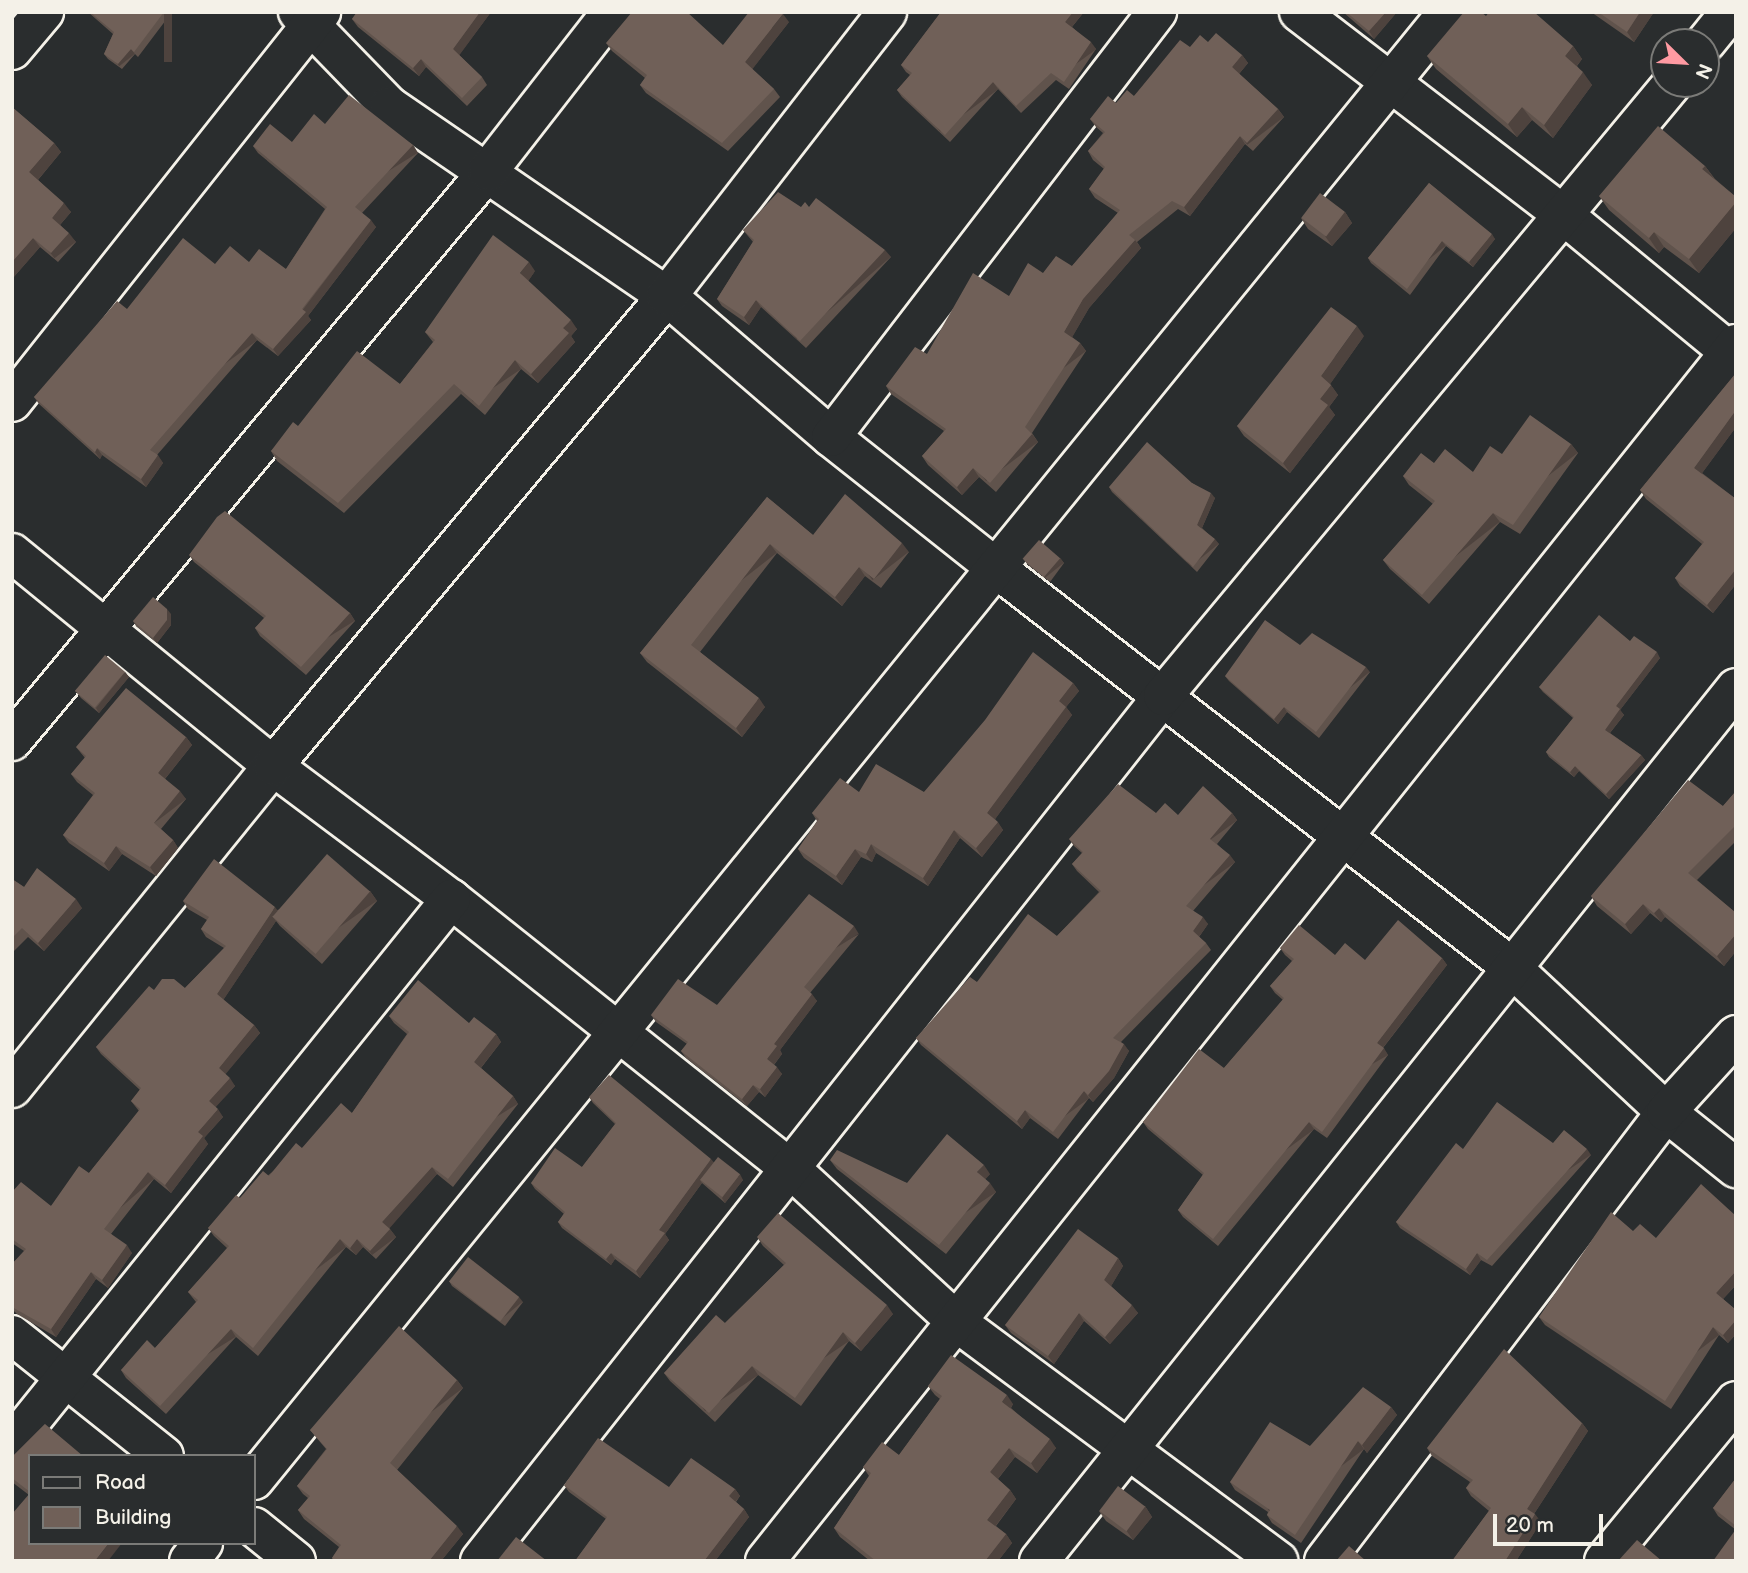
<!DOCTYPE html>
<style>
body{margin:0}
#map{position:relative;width:1748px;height:1573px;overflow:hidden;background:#2a2d2e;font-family:"Balsamiq Sans",sans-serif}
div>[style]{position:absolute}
.roads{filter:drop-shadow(2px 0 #f4f1e8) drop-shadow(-2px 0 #f4f1e8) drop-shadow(0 2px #f4f1e8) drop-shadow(0 -2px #f4f1e8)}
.street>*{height:38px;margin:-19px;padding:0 19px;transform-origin:19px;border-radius:19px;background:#2a2d2e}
.wall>*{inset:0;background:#60534c}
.shaded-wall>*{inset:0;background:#4e433e;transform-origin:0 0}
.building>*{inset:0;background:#706058;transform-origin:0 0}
span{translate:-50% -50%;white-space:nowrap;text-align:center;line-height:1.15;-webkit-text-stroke:6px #2a2d2e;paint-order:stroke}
.frame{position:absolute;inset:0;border:14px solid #f4f1e8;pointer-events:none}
.legend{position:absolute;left:28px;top:1454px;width:228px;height:91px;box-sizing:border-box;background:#2a2d2e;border:2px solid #7b7b78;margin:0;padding:9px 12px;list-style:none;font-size:21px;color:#f4f1e8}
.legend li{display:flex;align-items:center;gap:14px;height:35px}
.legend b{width:35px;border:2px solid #7b7b78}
.north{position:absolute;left:1650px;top:28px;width:70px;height:70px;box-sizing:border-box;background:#2a2d2e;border:2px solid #7b7b78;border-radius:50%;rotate:114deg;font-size:19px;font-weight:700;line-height:28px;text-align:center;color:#f4f1e8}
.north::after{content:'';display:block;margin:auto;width:24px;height:32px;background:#ff9aa2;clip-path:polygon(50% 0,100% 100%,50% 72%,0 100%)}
.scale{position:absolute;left:1493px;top:1514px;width:110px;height:32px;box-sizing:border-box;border:4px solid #f4f1e8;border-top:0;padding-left:9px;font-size:21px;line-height:24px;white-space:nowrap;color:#f4f1e8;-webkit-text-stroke:5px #2a2d2e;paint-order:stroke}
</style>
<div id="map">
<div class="roads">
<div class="street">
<div style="left:298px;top:12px;width:131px;rotate:45.9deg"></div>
<div style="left:389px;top:106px;width:337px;rotate:34.4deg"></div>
<div style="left:667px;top:296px;width:216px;rotate:40.7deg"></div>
<div style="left:831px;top:437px;width:211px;rotate:38.4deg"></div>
<div style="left:996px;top:568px;width:650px;rotate:37.75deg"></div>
<div style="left:1510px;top:966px;width:214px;rotate:43.1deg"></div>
<div style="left:1666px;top:1112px;width:90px;rotate:38.7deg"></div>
<div style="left:1299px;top:12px;width:337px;rotate:37.5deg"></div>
<div style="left:1566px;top:217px;width:220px;rotate:39.5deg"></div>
<div style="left:1706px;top:42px;width:38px;rotate:-51deg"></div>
<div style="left:12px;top:50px;width:50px;rotate:-49.9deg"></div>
<div style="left:12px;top:402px;width:498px;rotate:-51.6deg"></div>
<div style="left:831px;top:437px;width:536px;rotate:-52.51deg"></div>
<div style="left:12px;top:553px;width:337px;rotate:39.2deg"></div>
<div style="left:273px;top:766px;width:222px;rotate:36.8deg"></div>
<div style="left:451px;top:899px;width:434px;rotate:38.5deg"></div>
<div style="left:791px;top:1169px;width:227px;rotate:42.7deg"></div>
<div style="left:958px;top:1323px;width:399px;rotate:36.6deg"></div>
<div style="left:12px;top:741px;width:743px;rotate:-50.14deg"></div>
<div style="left:488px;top:171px;width:202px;rotate:-52.1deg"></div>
<div style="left:12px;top:1088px;width:414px;rotate:-51deg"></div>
<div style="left:273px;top:766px;width:613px;rotate:-50.03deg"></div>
<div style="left:667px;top:296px;width:359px;rotate:-52.2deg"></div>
<div style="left:12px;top:1335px;width:194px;rotate:38.5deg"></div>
<div style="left:12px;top:1444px;width:700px;rotate:-51.15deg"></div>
<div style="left:254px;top:1480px;width:1892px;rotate:-50.88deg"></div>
<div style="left:254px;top:1527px;width:54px;rotate:39deg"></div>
<div style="left:189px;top:1561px;width:23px;rotate:-52deg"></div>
<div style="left:480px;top:1561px;width:1102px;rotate:-51.71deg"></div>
<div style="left:1163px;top:696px;width:796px;rotate:-50.25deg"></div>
<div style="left:765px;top:1561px;width:1557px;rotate:-51.41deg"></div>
<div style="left:1039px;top:1561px;width:1117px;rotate:-51.4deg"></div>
<div style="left:1324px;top:1561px;width:564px;rotate:-52.7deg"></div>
<div style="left:1666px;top:1112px;width:104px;rotate:-47.7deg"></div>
<div style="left:1604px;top:1561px;width:207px;rotate:-50.5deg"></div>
</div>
</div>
<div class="wall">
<div style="clip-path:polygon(88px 12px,172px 12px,138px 57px,135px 54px,122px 69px,108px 59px,104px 54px,113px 34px)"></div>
<div style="clip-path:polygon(357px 12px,491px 12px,459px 55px,482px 77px,487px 85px,467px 106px,426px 67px,419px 76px,358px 27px,352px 19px)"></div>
<div style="clip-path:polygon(941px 12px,1084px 12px,1072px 27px,1096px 49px,1069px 89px,1056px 80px,1021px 113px,998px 89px,950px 142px,902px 97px,897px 90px,910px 75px,906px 72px,901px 65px)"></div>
<div style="clip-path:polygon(1343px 12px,1397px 12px,1374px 39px)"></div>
<div style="clip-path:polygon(1591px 12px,1654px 12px,1634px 42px)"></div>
<div style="clip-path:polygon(1486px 16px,1573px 46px,1582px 59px,1577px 66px,1592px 85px,1553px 138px,1532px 120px,1517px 137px,1436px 69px,1427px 56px)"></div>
<div style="clip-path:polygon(789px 22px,752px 69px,774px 89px,780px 97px,728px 151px,646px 93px,640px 85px,645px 78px,612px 51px,606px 43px,723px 45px)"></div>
<div style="clip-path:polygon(1208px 42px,1242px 55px,1248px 63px,1239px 74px,1278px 109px,1284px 117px,1253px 151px,1245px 144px,1190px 216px,1178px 209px,1137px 242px,1141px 248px,1089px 308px,1072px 337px,1080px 343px,1086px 351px,1032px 433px,1038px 442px,996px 492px,979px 477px,962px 495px,928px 465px,922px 456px,944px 431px,891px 394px,886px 386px,927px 354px,1043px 273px,1072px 266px,1118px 213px,1095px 198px,1089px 189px,1104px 169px,1093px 160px,1088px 151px,1103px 133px,1096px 127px,1090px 119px,1116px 103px,1134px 96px,1190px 47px)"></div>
<div style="clip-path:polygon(12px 107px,54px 143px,61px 152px,38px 180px,71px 212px,60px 225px,76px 242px,58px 262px,40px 247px,12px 279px)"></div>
<div style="clip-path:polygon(325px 124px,413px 145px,418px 153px,362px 213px,376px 227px,308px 316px,311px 320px,278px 356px,257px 340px,157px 455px,163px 463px,146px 487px,102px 455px,100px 459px,39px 404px,34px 397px,127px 309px,249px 262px,286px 269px,325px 209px,258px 153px,253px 146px,292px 142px)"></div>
<div style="clip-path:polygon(1705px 166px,1715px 179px,1736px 197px,1736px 228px,1699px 273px,1664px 247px,1659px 253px,1609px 210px,1599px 196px)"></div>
<div style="clip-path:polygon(1429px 183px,1495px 239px,1473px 267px,1446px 246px,1410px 295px,1371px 263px,1368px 258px)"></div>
<div style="clip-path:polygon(801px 207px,809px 207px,891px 257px,806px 348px,761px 307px,749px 325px,722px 306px,717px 299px,753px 242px,743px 230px)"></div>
<div style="clip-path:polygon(1345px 212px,1352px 223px,1332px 246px,1308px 229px,1301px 218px)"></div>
<div style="clip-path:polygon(535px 271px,528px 281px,577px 329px,571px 336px,575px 342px,538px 383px,521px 369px,485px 415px,461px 394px,344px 513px,277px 461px,271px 451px,298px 426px,400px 384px,433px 342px,425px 332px)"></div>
<div style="clip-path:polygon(1364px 336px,1330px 384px,1338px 395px,1329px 407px,1335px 415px,1290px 473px,1244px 436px,1237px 426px)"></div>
<div style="clip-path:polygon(1736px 373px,1736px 427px,1702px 473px,1736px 499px,1736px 584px,1713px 613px,1680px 586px,1675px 578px,1702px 544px,1646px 499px,1640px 490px)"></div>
<div style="clip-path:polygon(1571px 444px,1578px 453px,1520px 534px,1500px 522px,1429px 604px,1390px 569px,1383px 560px,1433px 504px,1409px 485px,1403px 476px,1434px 463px,1473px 472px,1502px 454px)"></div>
<div style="clip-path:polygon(1192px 483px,1215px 498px,1202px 528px,1219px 544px,1197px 572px,1112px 492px,1109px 487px)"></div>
<div style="clip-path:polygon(767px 497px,813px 535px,909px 552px,881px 588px,865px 576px,842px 606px,777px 553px,700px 652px,765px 707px,742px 737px,647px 662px,640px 653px)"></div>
<div style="clip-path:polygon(189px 555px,350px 613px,355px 621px,306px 675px,260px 636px,255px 628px,264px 618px,194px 562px)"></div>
<div style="clip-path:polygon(1060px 558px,1064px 563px,1050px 582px,1028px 565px,1024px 560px)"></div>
<div style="clip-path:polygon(171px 614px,171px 625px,157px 643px,136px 626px,133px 621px)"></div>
<div style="clip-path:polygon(1630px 641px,1660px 658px,1620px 710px,1624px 715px,1610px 733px,1641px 755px,1645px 760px,1609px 799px,1579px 771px,1574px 777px,1549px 757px,1546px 752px,1573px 718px,1543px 692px,1539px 687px)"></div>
<div style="clip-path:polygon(125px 672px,129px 677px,99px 713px,81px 698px,77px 693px)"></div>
<div style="clip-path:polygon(1370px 672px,1319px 738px,1287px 712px,1278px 724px,1229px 681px,1225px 676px)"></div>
<div style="clip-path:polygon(1073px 683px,1079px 691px,1066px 707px,1072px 715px,995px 819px,1003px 830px,982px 857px,960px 838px,928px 886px,876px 853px,872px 862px,861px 857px,842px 885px,804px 858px,798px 849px,817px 821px,812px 813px,859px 792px,924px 792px)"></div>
<div style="clip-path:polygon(186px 737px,192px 745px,165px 779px,186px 799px,161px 829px,173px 840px,178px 848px,156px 876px,122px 854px,109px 871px,69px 843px,63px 835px,93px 795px,77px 782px,71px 774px,85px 758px,76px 747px)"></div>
<div style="clip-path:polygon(1736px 791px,1736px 841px,1697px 880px,1736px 913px,1736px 951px,1724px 966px,1665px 917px,1661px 922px,1650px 913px,1631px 934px,1597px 906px,1591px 896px,1723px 806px)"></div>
<div style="clip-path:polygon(1156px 813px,1178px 815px,1232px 813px,1237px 820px,1217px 844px,1235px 862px,1193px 911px,1208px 924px,1199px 937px,1206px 943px,1211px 950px,1121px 1042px,1129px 1051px,1114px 1078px,1093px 1102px,1089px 1098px,1058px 1139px,1030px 1118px,1022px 1129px,921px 1045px,916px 1038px,977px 982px,1057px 936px,1099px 892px,1077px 871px,1072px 864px,1082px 853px,1074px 846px,1069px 839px)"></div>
<div style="clip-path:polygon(12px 879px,24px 887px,82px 908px,44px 951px,28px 937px,12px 953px)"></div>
<div style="clip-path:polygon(370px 891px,377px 901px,322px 964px,280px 926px,276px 921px,223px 1000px,254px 1025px,260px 1033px,225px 1074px,235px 1086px,215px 1107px,223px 1117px,204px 1138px,208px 1144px,171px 1193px,154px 1179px,111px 1234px,132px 1253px,108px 1288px,96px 1279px,56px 1337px,17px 1314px,12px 1309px,12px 1264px,24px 1251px,12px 1243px,12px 1192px,51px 1206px,89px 1173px,139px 1111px,131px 1101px,140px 1090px,101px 1054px,96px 1047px,154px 990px,185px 988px,224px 948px,206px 937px,201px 929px,207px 920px,188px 909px,183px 901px,277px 910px)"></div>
<div style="clip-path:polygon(859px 934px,810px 993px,817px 1001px,780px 1050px,782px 1054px,774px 1065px,782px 1074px,765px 1097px,759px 1092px,747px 1106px,686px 1058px,681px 1051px,687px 1044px,656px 1022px,651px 1015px,717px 1005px)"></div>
<div style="clip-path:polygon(1280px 948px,1365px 960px,1442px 958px,1447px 965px,1383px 1048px,1388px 1055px,1327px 1138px,1314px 1129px,1218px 1246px,1183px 1217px,1178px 1210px,1203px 1175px,1148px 1129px,1143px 1122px,1224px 1068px,1283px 1000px,1275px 993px,1270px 986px,1292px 961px,1285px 955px)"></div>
<div style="clip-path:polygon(389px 1016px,469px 1023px,496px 1034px,501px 1042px,481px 1068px,513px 1096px,518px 1104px,453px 1187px,437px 1174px,389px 1228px,396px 1237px,376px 1259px,363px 1247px,356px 1255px,346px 1247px,258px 1356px,236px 1337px,166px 1414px,126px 1378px,121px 1370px,155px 1348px,196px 1302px,188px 1292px,227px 1248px,214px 1236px,208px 1228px,240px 1198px,302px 1148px,352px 1113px,407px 1034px,394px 1023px)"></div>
<div style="clip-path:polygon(589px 1097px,713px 1162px,743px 1180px,725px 1203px,702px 1183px,665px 1234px,669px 1240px,640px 1278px,615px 1259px,611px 1265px,562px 1228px,558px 1222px,564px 1214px,535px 1189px,531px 1183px,582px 1167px,615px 1124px,593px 1103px)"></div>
<div style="clip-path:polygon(1553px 1143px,1591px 1155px,1492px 1266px,1481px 1260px,1470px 1275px,1400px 1228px,1396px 1222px,1463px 1149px)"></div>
<div style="clip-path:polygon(830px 1160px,907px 1183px,990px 1174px,985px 1179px,996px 1192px,946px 1254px,837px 1169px)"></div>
<div style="clip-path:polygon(1736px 1216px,1736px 1285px,1723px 1299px,1736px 1310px,1736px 1334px,1728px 1343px,1719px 1335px,1671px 1409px,1545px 1325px,1539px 1317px,1656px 1238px)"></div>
<div style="clip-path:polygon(757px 1237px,893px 1314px,861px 1351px,849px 1341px,801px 1406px,758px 1375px,715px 1422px,670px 1381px,664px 1373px,725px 1323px,784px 1265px,763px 1246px)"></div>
<div style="clip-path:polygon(1118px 1258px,1123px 1266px,1111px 1286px,1138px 1313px,1110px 1344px,1084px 1321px,1054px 1364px,1011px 1333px,1005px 1325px)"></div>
<div style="clip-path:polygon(449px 1281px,523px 1302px,505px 1326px,452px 1286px)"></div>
<div style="clip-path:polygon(457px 1380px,463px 1388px,397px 1470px,463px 1534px,441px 1561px,334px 1561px,332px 1558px,339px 1547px,304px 1519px,298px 1510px,308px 1498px,303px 1494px,297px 1486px,326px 1449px,310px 1430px)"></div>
<div style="clip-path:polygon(928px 1386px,1013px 1404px,1011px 1408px,1056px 1448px,1037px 1473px,1015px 1457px,998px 1479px,1010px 1490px,1016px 1499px,996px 1526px,1006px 1534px,1012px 1543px,998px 1561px,870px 1561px,840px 1537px,834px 1528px,869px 1476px,863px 1467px,899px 1455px,940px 1399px,935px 1395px)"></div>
<div style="clip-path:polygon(1391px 1407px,1397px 1415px,1367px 1453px,1364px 1449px,1301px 1543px,1272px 1523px,1267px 1515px,1268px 1512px,1235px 1490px,1230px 1482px,1310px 1446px)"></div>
<div style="clip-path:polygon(1582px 1423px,1588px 1431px,1534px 1514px,1541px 1522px,1516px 1561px,1452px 1561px,1489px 1511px,1471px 1496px,1466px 1488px,1470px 1482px,1432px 1456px,1427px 1448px)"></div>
<div style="clip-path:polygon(45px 1424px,30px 1543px,29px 1495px,12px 1482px,12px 1455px,14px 1455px)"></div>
<div style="clip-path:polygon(1736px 1478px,1736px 1561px,1736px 1530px,1718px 1516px,1713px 1508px)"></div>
<div style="clip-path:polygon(564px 1485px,735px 1489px,740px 1496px,736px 1502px,744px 1509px,749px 1517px,715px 1561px,575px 1561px,606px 1519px,569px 1492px)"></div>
<div style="clip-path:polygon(1145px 1506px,1152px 1517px,1133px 1540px,1106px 1521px,1099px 1511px)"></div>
</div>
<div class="shaded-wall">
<div style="left:164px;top:12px;width:8px;height:50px"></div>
<div style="clip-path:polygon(480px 12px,491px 12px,458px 57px,453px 49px)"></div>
<div style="clip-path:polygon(1073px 12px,1084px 12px,1070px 29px,1065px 22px)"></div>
<div style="clip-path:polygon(1386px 12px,1397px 12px,1374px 39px,1369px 31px)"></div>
<div style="clip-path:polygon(1640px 12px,1654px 12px,1634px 42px,1627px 32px)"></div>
<div style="clip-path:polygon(783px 14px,789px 22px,751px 71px,745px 62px)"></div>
<div style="left:1091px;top:42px;width:9px;height:48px;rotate:54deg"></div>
<div style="clip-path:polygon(1573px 46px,1582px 59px,1574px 69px,1565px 56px)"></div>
<div style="left:131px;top:49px;width:6px;height:20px;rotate:51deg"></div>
<div style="clip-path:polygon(1242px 55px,1248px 63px,1238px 75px,1232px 67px)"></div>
<div style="clip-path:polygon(421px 59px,426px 67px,419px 76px,413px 68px)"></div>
<div style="clip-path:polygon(1583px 72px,1592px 85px,1553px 138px,1544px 125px)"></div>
<div style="left:993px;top:82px;width:9px;height:72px;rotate:54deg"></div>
<div style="clip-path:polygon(1522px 107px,1532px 120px,1517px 137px,1508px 124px)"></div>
<div style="left:1278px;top:109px;width:10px;height:46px;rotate:53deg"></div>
<div style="clip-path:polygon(1240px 136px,1245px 144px,1190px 216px,1184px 207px)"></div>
<div style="clip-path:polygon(54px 143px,61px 152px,36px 182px,29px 172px)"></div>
<div style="left:413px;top:145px;width:9px;height:85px;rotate:58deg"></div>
<div style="clip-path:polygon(1705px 166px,1715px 180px,1702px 169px)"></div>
<div style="clip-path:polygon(1736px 202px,1736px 228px,1699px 273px,1689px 259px)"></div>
<div style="clip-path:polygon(64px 203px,71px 212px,58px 227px,52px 218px)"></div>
<div style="clip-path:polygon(1345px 212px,1352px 223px,1332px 246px,1325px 236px)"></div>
<div style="clip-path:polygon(371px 220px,376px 227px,308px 316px,311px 320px,278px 356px,273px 349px)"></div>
<div style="clip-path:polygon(1654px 232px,1664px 247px,1659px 253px,1649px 238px)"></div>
<div style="left:69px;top:233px;width:11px;height:27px;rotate:52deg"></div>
<div style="clip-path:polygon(1492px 234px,1495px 239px,1473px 267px,1469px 262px)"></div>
<div style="clip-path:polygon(33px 238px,40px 247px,12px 279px,12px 262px)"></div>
<div style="clip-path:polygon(1135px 240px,1141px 248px,1089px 308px,1070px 341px,1064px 332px,1083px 299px)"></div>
<div style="left:1442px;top:241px;width:6px;height:59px;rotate:51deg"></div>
<div style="left:885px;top:250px;width:9px;height:125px;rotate:49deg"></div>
<div style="clip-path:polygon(529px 262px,535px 271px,527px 283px,520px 273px)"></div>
<div style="clip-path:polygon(756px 300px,761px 307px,749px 325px,744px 317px)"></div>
<div style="clip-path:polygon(571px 320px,577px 329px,571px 336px,575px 342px,538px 383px,531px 374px,563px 328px)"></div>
<div style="clip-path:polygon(1357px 326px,1364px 336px,1328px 387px,1321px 376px)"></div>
<div style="left:252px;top:333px;width:9px;height:155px;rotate:54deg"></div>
<div style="left:1080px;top:343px;width:10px;height:100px;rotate:53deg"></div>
<div style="left:515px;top:360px;width:11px;height:58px;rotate:56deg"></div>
<div style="clip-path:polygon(1331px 385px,1338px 395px,1329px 407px,1335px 415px,1290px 473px,1283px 463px,1320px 399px)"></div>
<div style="clip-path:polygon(1736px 410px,1736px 427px,1700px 476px,1694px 468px)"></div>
<div style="left:1032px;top:434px;width:10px;height:65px;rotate:53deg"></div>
<div style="left:1571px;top:444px;width:11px;height:100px;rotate:52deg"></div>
<div style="clip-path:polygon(97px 448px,102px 455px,100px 459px,95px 452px)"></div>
<div style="clip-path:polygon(158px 455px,163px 463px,146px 487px,141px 479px)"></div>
<div style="clip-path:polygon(973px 468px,979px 477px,962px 495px,957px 487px)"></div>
<div style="clip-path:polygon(1211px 493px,1215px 498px,1201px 530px,1197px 525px)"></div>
<div style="left:1493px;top:513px;width:11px;height:108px;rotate:52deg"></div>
<div style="left:1215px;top:539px;width:6px;height:36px;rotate:51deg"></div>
<div style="left:902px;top:543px;width:11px;height:46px;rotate:52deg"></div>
<div style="left:770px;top:544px;width:11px;height:128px;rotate:52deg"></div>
<div style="left:1060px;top:558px;width:6px;height:24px;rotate:51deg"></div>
<div style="clip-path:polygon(859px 567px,865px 576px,842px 606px,835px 597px)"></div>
<div style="clip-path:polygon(1736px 569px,1736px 584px,1713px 613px,1707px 605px)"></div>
<div style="clip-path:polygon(167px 609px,171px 614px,171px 625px,157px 643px,153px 638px)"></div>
<div style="left:350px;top:613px;width:9px;height:73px;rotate:58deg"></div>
<div style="clip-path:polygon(1657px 652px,1660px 658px,1620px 710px,1624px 715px,1608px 735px,1605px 730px,1616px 706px)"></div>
<div style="left:1366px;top:667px;width:6px;height:82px;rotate:51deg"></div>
<div style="clip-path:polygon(125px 672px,129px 677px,99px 713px,96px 708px)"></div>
<div style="clip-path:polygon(1073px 683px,1079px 691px,1066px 707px,1072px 715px,993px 822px,987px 813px,1059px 701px)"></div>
<div style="clip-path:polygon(759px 698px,765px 707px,742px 737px,736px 728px)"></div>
<div style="clip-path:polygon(1284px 707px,1287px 712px,1278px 724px,1274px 719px)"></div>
<div style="clip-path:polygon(186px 737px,192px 745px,163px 781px,158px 773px)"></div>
<div style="clip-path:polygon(1641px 755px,1645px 760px,1609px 799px,1606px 794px)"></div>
<div style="clip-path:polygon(1575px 766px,1579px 771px,1574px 777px,1570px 772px)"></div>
<div style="left:180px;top:791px;width:10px;height:41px;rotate:53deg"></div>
<div style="left:1232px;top:813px;width:9px;height:34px;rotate:54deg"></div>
<div style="clip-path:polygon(998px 822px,1003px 830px,982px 857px,976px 848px)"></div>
<div style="clip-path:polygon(954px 830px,960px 838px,928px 886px,923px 878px)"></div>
<div style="clip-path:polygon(173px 840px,178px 848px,156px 876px,150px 867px)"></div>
<div style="clip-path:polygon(871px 844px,876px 853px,872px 862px,866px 854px)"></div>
<div style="clip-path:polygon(116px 846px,122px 854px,109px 871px,104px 863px)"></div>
<div style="clip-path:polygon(855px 849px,861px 857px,842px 885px,836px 876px)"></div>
<div style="left:1230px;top:855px;width:9px;height:67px;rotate:54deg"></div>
<div style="left:370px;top:891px;width:12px;height:83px;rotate:55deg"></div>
<div style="clip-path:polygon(76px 899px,82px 908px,44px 951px,38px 943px)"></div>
<div style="clip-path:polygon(1643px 904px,1650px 913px,1631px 934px,1625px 924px)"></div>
<div style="clip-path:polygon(275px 907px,281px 915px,272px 916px,276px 921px,222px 1002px,217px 994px)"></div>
<div style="clip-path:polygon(1659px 908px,1665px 917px,1661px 922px,1654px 913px)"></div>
<div style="clip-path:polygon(1203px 917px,1208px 924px,1198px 938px,1193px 931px)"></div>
<div style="left:854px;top:926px;width:9px;height:79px;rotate:58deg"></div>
<div style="clip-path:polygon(1736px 934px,1736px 951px,1724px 966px,1717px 956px)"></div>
<div style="clip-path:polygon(1442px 958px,1447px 965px,1381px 1050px,1377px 1043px)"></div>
<div style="clip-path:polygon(812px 994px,817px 1001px,780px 1050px,782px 1054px,772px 1067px,767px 1059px,774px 1044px)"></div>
<div style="clip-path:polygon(254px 1025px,260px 1033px,224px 1076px,219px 1068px)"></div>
<div style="clip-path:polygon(496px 1034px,501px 1042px,479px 1070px,474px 1062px)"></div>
<div style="clip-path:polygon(1124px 1044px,1129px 1051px,1114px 1078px,1093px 1102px,1088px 1095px)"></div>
<div style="left:1384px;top:1048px;width:8px;height:104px;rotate:60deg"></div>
<div style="clip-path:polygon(777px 1067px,782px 1074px,765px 1097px,760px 1089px)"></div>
<div style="clip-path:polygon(230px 1078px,235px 1086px,214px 1109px,209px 1101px)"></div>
<div style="clip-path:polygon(753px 1085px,759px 1092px,747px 1106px,742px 1099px)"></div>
<div style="left:1084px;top:1091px;width:9px;height:51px;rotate:54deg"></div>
<div style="left:513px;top:1096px;width:9px;height:105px;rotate:58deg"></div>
<div style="clip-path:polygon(218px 1109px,223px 1117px,204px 1138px,208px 1144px,171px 1193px,165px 1185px,198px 1132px)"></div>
<div style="clip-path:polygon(1025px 1110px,1030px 1118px,1022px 1129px,1017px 1121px)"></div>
<div style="left:1309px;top:1122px;width:9px;height:151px;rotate:54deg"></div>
<div style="left:1587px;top:1149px;width:7px;height:149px;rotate:56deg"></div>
<div style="clip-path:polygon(711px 1159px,716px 1165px,700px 1180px,702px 1183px,665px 1234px,669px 1240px,640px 1278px,636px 1271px,659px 1230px)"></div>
<div style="clip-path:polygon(984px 1165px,990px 1174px,984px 1181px,977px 1172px)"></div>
<div style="clip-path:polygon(432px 1167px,437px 1174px,388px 1230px,382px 1222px)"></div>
<div style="left:148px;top:1172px;width:9px;height:72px;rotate:49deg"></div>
<div style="clip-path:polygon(740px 1174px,743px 1180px,725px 1203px,722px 1198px)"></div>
<div style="left:990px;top:1183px;width:11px;height:80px;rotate:56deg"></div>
<div style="left:390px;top:1229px;width:10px;height:30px;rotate:53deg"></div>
<div style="left:340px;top:1239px;width:10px;height:139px;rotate:53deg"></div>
<div style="clip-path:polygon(357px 1239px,363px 1247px,356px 1255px,350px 1248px)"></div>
<div style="clip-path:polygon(127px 1245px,132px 1253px,108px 1288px,102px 1280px)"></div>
<div style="clip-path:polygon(611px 1253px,615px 1259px,611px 1265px,606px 1259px)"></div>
<div style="clip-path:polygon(1477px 1253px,1481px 1260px,1470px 1275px,1466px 1269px)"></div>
<div style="clip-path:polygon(1118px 1258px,1123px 1266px,1110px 1288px,1104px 1280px)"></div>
<div style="clip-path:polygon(1736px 1271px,1736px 1285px,1721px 1301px,1716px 1293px)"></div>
<div style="clip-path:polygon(91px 1272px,96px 1279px,56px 1337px,51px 1329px)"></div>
<div style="left:519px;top:1297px;width:6px;height:30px;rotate:51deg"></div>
<div style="clip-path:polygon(887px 1305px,893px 1314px,861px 1351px,855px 1343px)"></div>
<div style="clip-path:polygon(1132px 1305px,1138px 1313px,1110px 1344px,1105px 1337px)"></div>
<div style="clip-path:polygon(1079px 1313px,1084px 1321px,1054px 1364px,1048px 1356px)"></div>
<div style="clip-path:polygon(1736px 1320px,1736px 1334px,1728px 1343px,1723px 1335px)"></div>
<div style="left:1713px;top:1327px;width:10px;height:88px;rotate:53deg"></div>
<div style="left:231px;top:1329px;width:9px;height:105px;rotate:58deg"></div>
<div style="left:843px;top:1332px;width:11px;height:82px;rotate:56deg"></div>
<div style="left:752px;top:1366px;width:11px;height:64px;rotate:56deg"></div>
<div style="left:457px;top:1380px;width:10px;height:107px;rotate:53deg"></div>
<div style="clip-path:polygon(1007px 1395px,1013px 1404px,1009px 1411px,1002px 1402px)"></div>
<div style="clip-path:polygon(1391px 1407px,1397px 1415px,1367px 1453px,1362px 1445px)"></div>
<div style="clip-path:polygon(1582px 1423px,1588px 1431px,1532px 1517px,1527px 1509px)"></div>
<div style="clip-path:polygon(1050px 1439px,1056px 1448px,1037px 1473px,1031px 1463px)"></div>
<div style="left:1358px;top:1441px;width:10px;height:113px;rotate:53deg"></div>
<div style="clip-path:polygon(1009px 1448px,1015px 1457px,996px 1481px,990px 1472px)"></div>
<div style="clip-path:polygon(735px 1489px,740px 1496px,734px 1503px,729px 1496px)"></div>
<div style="clip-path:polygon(1010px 1490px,1016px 1499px,993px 1529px,987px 1520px)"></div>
<div style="clip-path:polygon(1145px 1506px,1152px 1517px,1133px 1540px,1126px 1530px)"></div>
<div style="clip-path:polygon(744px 1509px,749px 1517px,715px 1561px,704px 1561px)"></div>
<div style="clip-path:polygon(1535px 1514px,1541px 1522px,1516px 1561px,1505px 1561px)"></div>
<div style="clip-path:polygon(457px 1526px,463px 1534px,441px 1561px,429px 1561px)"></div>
<div style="clip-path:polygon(1006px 1534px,1012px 1543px,998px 1561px,985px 1561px)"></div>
<div style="clip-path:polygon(109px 1543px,122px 1543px,108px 1561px,95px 1561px)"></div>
</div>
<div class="building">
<div style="clip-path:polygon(90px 12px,164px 12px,134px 52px,131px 49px,118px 64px,104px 54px,114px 32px)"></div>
<div style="clip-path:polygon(357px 12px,480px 12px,453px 49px,482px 77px,462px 98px,421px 59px,413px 68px,352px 19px)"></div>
<div style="clip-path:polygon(632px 12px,687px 12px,723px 45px,749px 12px,782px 12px,783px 14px,745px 62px,774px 89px,722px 143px,640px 85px,647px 75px,606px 43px)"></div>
<div style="clip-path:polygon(941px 12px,1073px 12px,1065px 22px,1091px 42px,1064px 82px,1051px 73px,1016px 106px,993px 82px,945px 135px,897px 90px,912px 73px,901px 65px)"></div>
<div style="clip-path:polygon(1346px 12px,1386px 12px,1369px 31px)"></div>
<div style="clip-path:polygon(1464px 12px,1481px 12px,1486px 16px,1489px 12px,1534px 12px,1573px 46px,1565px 56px,1583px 72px,1544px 125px,1522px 107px,1508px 124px,1427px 56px)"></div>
<div style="clip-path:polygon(1598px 12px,1640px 12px,1627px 32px)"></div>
<div style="clip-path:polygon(1216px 33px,1242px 55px,1232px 67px,1278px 109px,1247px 143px,1240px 136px,1184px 207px,1172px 201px,1129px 235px,1135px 240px,1083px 299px,1064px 332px,1080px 343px,1025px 427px,1032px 434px,990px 483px,973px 468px,957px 487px,922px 456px,946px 429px,886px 386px,915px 347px,927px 354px,973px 273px,1009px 296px,1028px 263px,1043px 273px,1056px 256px,1072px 266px,1120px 210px,1089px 189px,1105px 167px,1088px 151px,1105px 132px,1090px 119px,1108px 96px,1116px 103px,1127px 90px,1134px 96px,1180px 40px,1190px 47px,1200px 35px,1208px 42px)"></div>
<div style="clip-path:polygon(349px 95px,413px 145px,355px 207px,371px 220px,302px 309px,306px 312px,273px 349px,252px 333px,150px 450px,158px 455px,141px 479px,97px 448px,95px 452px,34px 397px,117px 301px,127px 309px,183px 238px,215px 264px,230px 246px,249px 262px,259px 249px,286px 269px,327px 207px,253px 146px,270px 124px,292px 142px,314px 114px,325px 124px)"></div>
<div style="clip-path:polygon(12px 107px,54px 143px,29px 172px,64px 203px,52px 218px,69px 233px,51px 253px,33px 238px,12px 262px)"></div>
<div style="clip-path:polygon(1658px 126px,1705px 166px,1702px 169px,1736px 197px,1736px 202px,1689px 259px,1654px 232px,1649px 238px,1599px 196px)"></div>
<div style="clip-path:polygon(1429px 183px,1492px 234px,1469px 262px,1442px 241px,1407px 289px,1368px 258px)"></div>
<div style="clip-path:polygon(778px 192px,801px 207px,805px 202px,809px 207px,816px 198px,885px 250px,800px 341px,756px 300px,744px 317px,717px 299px,754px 240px,743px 230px)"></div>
<div style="left:1320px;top:193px;width:31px;height:31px;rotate:37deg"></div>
<div style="clip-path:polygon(493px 235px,529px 262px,520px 273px,571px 320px,563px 328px,569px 333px,531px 374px,515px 360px,479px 406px,454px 384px,338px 503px,271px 451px,293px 422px,298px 426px,357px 351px,400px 384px,435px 340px,425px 332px)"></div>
<div style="clip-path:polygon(1331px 307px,1357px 326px,1321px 376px,1331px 385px,1320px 399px,1328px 405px,1283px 463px,1237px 426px)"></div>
<div style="clip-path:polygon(1736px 373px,1736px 410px,1694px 468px,1736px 499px,1736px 569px,1707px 605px,1675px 578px,1704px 542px,1640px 490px)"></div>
<div style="clip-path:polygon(1530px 415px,1571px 444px,1513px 525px,1493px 513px,1422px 595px,1383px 560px,1435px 501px,1403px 476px,1421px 453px,1434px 463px,1445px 449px,1473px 472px,1490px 446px,1502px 454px)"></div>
<div style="clip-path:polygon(1147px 442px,1192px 483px,1211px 493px,1197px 525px,1215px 539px,1193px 567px,1109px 487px)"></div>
<div style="clip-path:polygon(845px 494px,902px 543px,874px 579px,859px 567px,835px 597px,770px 544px,691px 645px,759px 698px,736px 728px,640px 653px,767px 497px,813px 535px)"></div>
<div style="clip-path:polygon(225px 511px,350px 613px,301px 667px,255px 628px,266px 616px,189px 555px,217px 517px)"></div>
<div style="left:1039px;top:540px;width:28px;height:25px;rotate:41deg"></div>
<div style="clip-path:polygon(153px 597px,167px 609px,167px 620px,153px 638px,133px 621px)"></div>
<div style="clip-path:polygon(1599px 615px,1630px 641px,1634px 636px,1657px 652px,1616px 706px,1620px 709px,1605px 730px,1641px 755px,1606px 794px,1575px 766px,1570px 772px,1546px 752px,1574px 717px,1539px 687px)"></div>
<div style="clip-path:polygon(1265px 620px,1300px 645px,1312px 633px,1366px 667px,1316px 732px,1284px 707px,1274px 719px,1225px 676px)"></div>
<div style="clip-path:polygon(1033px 652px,1073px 683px,1059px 701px,1066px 707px,987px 813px,998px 822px,976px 848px,954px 830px,923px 878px,871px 844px,866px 854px,855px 849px,836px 876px,798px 849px,819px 819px,812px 813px,840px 778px,859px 792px,876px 764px,924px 792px,985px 720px)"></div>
<div style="left:105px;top:655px;width:26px;height:47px;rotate:40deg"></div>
<div style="clip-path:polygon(126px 688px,186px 737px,158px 773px,180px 791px,154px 823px,173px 840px,150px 867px,116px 846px,104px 863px,63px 835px,95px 793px,71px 774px,86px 756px,76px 747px)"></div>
<div style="clip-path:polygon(1688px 780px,1723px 806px,1736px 791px,1736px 829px,1734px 827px,1688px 873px,1736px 913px,1736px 934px,1717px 956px,1659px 908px,1654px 913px,1643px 904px,1625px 924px,1591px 896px)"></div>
<div style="clip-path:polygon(1118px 784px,1156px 813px,1165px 803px,1178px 815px,1203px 786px,1232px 813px,1210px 839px,1230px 855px,1186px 906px,1203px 917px,1193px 931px,1206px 943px,1113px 1038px,1124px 1044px,1109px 1071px,1088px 1095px,1084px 1091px,1053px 1132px,1025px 1110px,1017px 1121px,916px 1038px,970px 977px,977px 982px,1028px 914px,1057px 936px,1101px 891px,1072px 864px,1083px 852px,1069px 839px)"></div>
<div style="left:327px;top:854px;width:57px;height:83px;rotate:41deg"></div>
<div style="clip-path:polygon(214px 859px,275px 907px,217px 994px,254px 1025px,219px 1068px,230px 1078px,209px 1101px,218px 1109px,198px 1132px,203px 1136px,165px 1185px,148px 1172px,104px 1229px,127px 1245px,102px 1280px,91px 1272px,51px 1329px,12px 1307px,12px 1264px,26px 1249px,12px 1239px,12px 1192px,21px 1182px,51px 1206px,79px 1166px,89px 1173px,140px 1109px,131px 1101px,141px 1088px,96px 1047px,149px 986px,154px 990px,162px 979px,174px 979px,185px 988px,226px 946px,201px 929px,209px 917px,183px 901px)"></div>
<div style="clip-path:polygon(37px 868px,76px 899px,38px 943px,22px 928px,12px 938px,12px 879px,24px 887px)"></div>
<div style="clip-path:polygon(809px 894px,854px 926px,804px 987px,812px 994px,774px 1044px,777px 1046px,767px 1059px,777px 1067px,760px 1089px,753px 1085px,742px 1099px,681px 1051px,688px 1042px,651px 1015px,678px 979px,717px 1005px)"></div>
<div style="clip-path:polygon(1398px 920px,1442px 958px,1377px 1043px,1384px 1048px,1322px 1132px,1309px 1122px,1213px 1239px,1178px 1210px,1204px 1173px,1143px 1122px,1199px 1049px,1224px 1068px,1284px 998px,1270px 986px,1294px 959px,1280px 948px,1299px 925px,1335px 955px,1345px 943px,1365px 960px)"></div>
<div style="clip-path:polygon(418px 980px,469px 1023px,474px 1017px,496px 1034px,474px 1062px,513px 1096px,448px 1179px,432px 1167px,382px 1222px,390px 1229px,370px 1251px,357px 1239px,350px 1248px,340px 1239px,253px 1348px,231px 1329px,160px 1406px,121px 1370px,147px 1340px,155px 1348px,198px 1300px,188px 1292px,229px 1246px,208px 1228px,236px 1195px,240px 1198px,263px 1171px,269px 1176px,296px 1143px,302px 1148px,341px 1103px,352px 1113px,409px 1032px,389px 1016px)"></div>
<div style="clip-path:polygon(609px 1075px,711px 1159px,659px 1230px,665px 1233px,636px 1271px,611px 1253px,606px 1259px,558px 1222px,565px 1212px,531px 1183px,555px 1148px,582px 1167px,616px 1123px,589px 1097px)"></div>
<div style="clip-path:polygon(1497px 1102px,1553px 1143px,1564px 1130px,1587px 1149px,1487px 1260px,1477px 1253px,1466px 1269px,1396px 1222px,1456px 1143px,1463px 1149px)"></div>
<div style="clip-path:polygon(947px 1134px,984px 1165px,977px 1172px,990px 1183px,939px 1245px,830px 1160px,837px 1150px,907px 1183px)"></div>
<div style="left:718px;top:1157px;width:28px;height:29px;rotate:38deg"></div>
<div style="clip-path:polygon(1701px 1184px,1736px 1216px,1736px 1271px,1716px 1293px,1736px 1310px,1736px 1320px,1723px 1335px,1713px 1327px,1665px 1401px,1539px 1317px,1611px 1212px,1633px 1231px,1640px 1224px,1656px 1238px)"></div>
<div style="clip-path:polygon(778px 1213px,887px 1305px,855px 1343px,843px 1332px,795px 1398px,752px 1366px,709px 1413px,664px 1373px,716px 1315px,725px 1323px,786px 1263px,757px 1237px)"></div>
<div style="clip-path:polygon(1078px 1229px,1118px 1258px,1104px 1280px,1132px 1305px,1105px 1337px,1079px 1313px,1048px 1356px,1005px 1325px)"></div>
<div style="left:468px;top:1257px;width:65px;height:31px;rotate:38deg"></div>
<div style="clip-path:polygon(399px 1326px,457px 1380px,390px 1463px,457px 1526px,429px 1561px,336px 1561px,332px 1558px,341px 1545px,298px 1510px,310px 1496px,297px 1486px,327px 1449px,310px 1430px)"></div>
<div style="clip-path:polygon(1504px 1349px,1582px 1423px,1527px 1509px,1535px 1514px,1505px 1561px,1452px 1561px,1491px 1508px,1466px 1488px,1473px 1480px,1427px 1448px)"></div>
<div style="clip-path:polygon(951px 1355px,1007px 1395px,1002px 1402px,1050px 1439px,1031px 1463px,1009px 1448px,990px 1472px,1010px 1490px,987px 1520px,1006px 1534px,985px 1561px,876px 1561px,834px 1528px,871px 1473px,863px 1467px,882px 1442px,899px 1455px,942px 1396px,928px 1386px)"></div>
<div style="clip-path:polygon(1363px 1387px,1391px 1407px,1362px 1445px,1358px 1441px,1295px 1535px,1267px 1515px,1270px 1510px,1230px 1482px,1270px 1422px,1310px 1446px)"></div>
<div style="clip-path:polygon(45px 1424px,83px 1456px,30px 1456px,30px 1492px,12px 1478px,12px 1455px,14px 1455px)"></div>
<div style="clip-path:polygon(598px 1438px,669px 1487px,691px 1458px,735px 1489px,729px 1496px,744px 1509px,704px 1561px,575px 1561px,607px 1517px,564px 1485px)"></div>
<div style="clip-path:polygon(1736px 1478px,1736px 1526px,1713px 1508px)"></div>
<div style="left:1118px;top:1486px;width:34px;height:31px;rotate:37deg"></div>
<div style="clip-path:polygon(30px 1493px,30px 1543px,109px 1543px,95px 1561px,12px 1561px,12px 1514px)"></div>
<div style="clip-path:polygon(1736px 1529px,1736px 1561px,1713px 1561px)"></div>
<div style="clip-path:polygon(516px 1537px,547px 1561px,497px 1561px)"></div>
<div style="clip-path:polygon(1637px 1540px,1662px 1561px,1618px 1561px)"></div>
<div style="clip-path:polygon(1349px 1546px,1366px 1561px,1336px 1561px)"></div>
</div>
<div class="frame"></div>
<ul class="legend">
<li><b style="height:9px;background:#2a2d2e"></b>Road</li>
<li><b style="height:19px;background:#706058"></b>Building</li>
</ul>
<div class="north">N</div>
<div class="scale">20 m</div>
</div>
